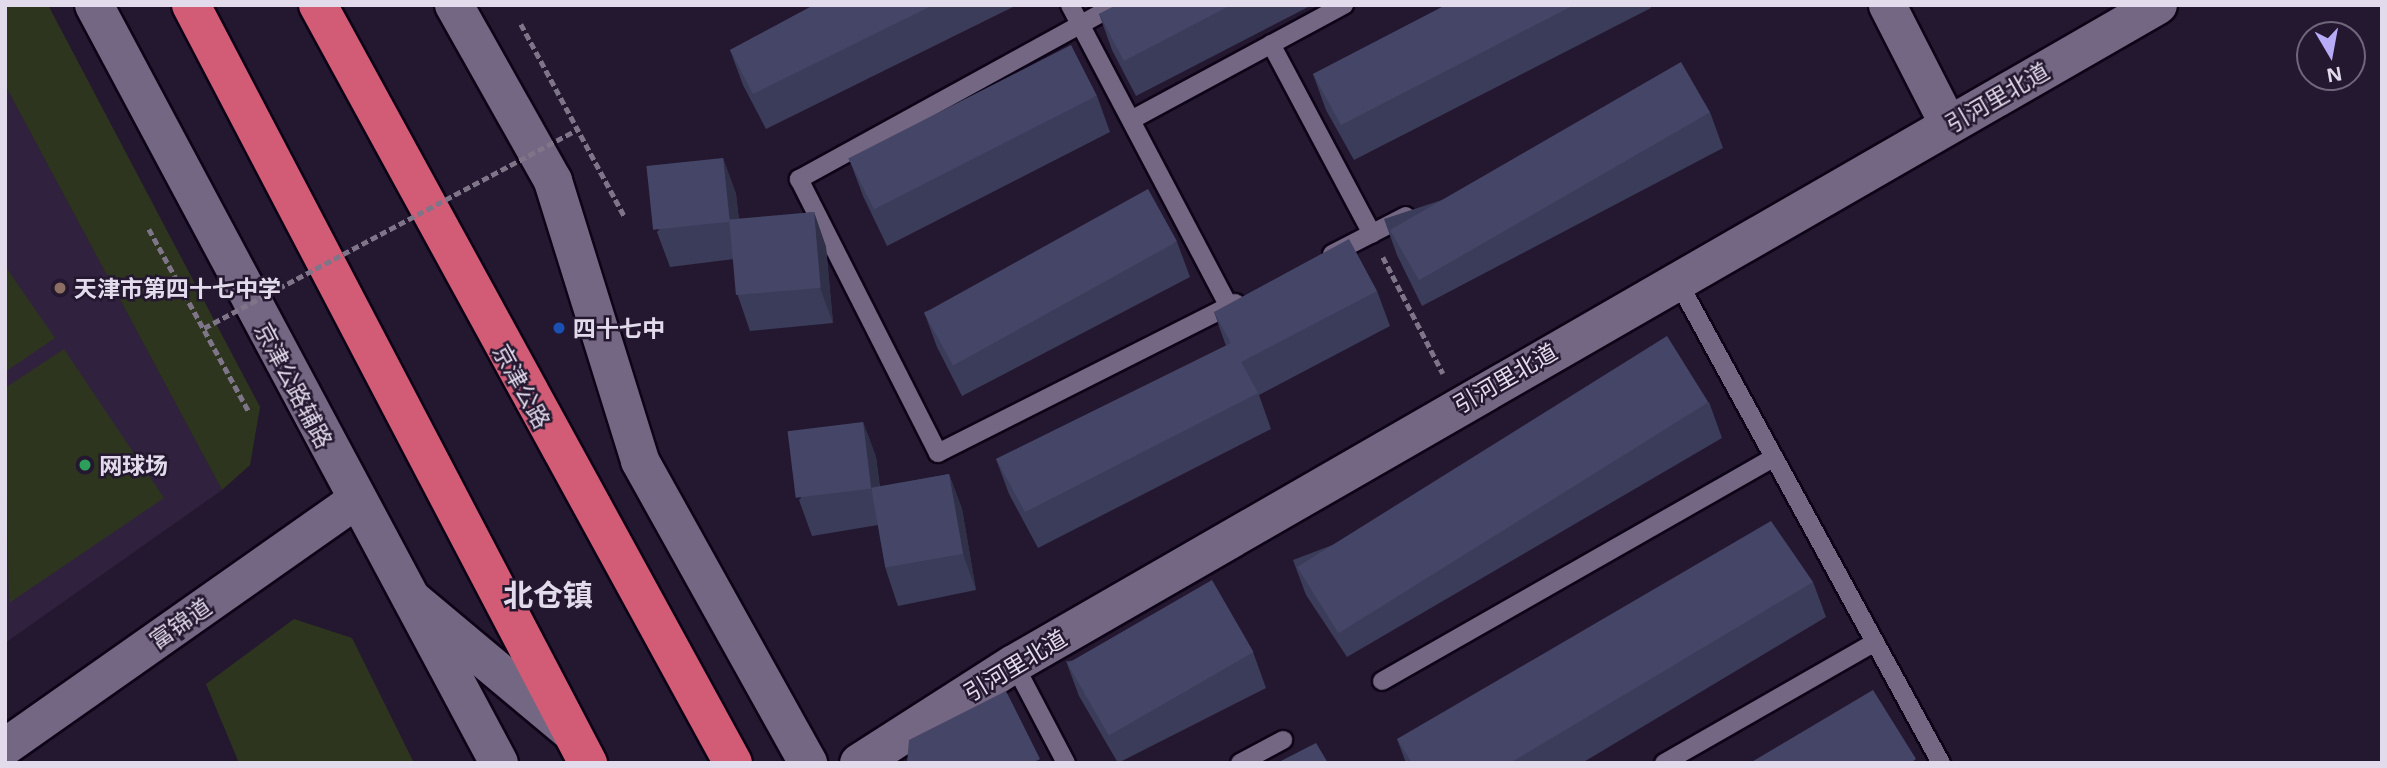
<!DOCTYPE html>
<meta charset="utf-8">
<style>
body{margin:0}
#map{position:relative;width:2387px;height:768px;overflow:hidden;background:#241830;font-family:"Open Sans","Noto Sans SC",sans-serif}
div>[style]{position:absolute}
.built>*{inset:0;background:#30223f}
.green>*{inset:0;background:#2e351e}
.path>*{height:4.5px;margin-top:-2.25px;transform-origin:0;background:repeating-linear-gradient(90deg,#7e7589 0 7px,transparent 0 10.5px)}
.roads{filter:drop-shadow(2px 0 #0d0417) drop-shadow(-2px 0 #0d0417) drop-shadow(0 2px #0d0417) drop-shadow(0 -2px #0d0417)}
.service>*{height:18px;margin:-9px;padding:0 9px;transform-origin:9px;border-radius:9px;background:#746783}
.minor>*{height:37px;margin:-18.5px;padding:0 18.5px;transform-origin:18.5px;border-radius:18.5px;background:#746783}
.tertiary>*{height:38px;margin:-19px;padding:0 19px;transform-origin:19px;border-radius:19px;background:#746783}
.secondary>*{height:38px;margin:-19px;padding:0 19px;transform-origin:19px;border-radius:19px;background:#746783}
.trunk>*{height:38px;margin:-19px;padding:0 19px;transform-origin:19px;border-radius:19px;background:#d25c76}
.path-bridge>*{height:4.5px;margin-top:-2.25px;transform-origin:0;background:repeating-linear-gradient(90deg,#7e7589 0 7px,transparent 0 10.5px)}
.wall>*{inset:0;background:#3b3c59}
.shaded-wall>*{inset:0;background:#303148}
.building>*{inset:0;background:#454667;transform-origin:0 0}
.dots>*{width:19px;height:19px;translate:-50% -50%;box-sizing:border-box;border:4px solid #241830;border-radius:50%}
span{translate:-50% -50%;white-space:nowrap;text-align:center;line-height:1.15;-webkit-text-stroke:5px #241830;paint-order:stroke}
.street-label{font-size:23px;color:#e2dbeb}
.poi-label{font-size:23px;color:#e2dbeb;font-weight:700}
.left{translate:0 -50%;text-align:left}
.district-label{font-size:30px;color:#e2dbeb;font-weight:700}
.frame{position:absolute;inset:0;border:7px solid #e2dbeb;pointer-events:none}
.north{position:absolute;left:2296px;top:21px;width:70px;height:70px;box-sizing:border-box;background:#241830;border:2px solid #70667b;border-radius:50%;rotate:170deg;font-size:19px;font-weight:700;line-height:28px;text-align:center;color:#e2dbeb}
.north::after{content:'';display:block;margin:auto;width:24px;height:32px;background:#b8abf7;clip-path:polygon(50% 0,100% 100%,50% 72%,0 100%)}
</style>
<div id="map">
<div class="built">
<div style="clip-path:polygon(5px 85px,222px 490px,5px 643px)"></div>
</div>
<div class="green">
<div style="clip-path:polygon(5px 5px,48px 5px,260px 407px,250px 465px,222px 490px,5px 85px)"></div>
<div style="clip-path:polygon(5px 266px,55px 338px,5px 372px)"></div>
<div style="clip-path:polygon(64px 349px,164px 498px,9px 603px,5px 388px)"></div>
<div style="clip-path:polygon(294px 619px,352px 638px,414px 763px,239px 763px,206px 684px)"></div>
</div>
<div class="path">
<div style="left:521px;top:24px;width:219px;rotate:61.7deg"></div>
<div style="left:149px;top:229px;width:209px;rotate:61.3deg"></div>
<div style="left:1383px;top:257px;width:131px;rotate:62.7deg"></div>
</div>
<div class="roads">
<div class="service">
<div style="left:1070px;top:5px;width:340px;rotate:62.2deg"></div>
<div style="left:1116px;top:5px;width:362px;rotate:151.2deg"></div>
<div style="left:799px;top:179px;width:307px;rotate:63.1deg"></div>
<div style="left:938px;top:453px;width:333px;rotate:-26.8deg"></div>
<div style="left:1271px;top:44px;width:215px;rotate:62deg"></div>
<div style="left:1133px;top:119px;width:240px;rotate:-28.4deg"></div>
<div style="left:1332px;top:254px;width:83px;rotate:-27.2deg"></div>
<div style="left:1676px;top:278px;width:553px;rotate:61.35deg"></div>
<div style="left:1014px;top:664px;width:112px;rotate:62.3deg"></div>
<div style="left:1382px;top:681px;width:451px;rotate:-29.7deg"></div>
<div style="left:1240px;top:763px;width:49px;rotate:-28.1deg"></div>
<div style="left:1664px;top:763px;width:243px;rotate:-29.8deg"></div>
</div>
<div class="minor">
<div style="left:1887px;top:5px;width:134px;rotate:62.9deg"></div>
<div style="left:5px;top:746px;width:428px;rotate:-35.1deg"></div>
</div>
<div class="tertiary">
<div style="left:412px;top:599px;width:207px;rotate:39.9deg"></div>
<div style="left:859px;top:763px;width:184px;rotate:-32.6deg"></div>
<div style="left:1014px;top:664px;width:1320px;rotate:-29.94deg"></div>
</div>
<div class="secondary">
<div style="left:94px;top:5px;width:859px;rotate:61.88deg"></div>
<div style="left:454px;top:5px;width:202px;rotate:60.6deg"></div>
<div style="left:553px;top:181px;width:293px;rotate:72.7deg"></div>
<div style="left:640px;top:461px;width:346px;rotate:60.9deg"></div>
</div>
<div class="trunk">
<div style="left:191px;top:5px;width:856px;rotate:62.36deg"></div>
<div style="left:318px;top:5px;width:864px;rotate:61.3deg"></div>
</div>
</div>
<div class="path-bridge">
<div style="left:204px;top:328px;width:422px;rotate:-28deg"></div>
</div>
<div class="wall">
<div style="clip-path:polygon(814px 5px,1017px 5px,766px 129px,743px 85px,730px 50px)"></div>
<div style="clip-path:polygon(1117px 5px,1312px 5px,1136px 96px,1112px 50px,1099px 14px)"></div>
<div style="clip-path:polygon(1446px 5px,1650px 5px,1651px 8px,1354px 160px,1326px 110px,1313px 74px)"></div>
<div style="clip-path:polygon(1097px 96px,1110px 132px,887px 246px,863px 196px,850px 161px)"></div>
<div style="clip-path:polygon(1710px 112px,1723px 148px,1422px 306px,1397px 255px,1384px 219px)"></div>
<div style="clip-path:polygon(723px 158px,736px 194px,739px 221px,814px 212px,826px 247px,833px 323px,750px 331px,738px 296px,734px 259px,670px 267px,657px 232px)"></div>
<div style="clip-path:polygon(1177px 242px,1190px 277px,962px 396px,937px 347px,924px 312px)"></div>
<div style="clip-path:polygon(1377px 291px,1390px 326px,1259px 395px,1271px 429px,1038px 548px,1009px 494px,996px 459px,1226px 346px,1214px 312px)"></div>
<div style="clip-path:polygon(1709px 402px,1722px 438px,1347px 657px,1306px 595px,1293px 560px)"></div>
<div style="clip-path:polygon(863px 422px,876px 457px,880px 487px,949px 474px,962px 509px,976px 590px,898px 606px,886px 570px,878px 525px,812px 536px,799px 500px)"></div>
<div style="clip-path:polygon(1813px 582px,1826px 617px,1582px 763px,1406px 763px,1397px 739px)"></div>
<div style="clip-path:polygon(1253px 652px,1266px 688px,1118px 763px,1079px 696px,1066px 661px)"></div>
</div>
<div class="shaded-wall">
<div style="clip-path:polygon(723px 158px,736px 194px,743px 258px,730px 222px)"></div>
<div style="clip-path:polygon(814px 212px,826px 247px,833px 323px,820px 288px)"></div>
<div style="clip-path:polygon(863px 422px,876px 457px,884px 524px,871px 489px)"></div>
<div style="clip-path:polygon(949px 474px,962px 509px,976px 590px,963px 554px)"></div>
</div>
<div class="building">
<div style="clip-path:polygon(814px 5px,933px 5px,753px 94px,730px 50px)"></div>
<div style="clip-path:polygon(1117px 5px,1231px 5px,1124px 61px,1099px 14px)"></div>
<div style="clip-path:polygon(1446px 5px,1574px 5px,1341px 125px,1313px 74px)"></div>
<div style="left:1071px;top:45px;width:57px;height:250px;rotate:63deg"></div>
<div style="left:1681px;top:62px;width:58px;height:336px;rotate:60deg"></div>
<div style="left:723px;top:158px;width:64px;height:77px;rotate:84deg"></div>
<div style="left:1148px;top:189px;width:60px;height:256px;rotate:61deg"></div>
<div style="left:814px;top:212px;width:76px;height:85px;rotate:85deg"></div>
<div style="clip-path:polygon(1349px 239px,1377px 291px,1241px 362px,1258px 393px,1025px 512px,996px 459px,1231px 343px,1214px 312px)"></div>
<div style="left:1667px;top:336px;width:78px;height:436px;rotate:58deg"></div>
<div style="left:863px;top:422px;width:67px;height:76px;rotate:83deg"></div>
<div style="left:949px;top:474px;width:81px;height:79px;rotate:80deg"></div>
<div style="clip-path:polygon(1771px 521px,1813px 582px,1510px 763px,1412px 763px,1397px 739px)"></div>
<div style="left:1212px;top:580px;width:83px;height:167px;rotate:60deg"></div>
<div style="clip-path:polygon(1873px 690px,1916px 759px,1910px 763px,1750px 763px)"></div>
<div style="clip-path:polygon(1006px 691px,1040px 759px,1032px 763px,907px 763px,909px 740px)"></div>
<div style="clip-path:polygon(1316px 743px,1328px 763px,1277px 763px)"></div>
</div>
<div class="dots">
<div style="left:60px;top:288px;background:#8d6e63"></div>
<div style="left:559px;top:328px;background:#1a4fb4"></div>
<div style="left:85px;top:465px;background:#2e9e5b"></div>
</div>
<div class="street-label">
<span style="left:1997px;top:97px;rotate:-30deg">引河里北道</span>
<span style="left:1505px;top:378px;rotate:-30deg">引河里北道</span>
<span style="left:294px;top:385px;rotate:62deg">京津公路辅路</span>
<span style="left:522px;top:386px;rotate:61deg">京津公路</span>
<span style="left:180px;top:623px;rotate:-35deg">富锦道</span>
<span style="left:1015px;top:665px;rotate:-31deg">引河里北道</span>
</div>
<div class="poi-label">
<span class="left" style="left:74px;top:288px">天津市第四十七中学</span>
<span class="left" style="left:573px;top:328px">四十七中</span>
<span class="left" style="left:99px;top:465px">网球场</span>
</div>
<div class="district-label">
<span style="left:548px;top:595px">北仓镇</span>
</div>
<div class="frame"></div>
<div class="north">N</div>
</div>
